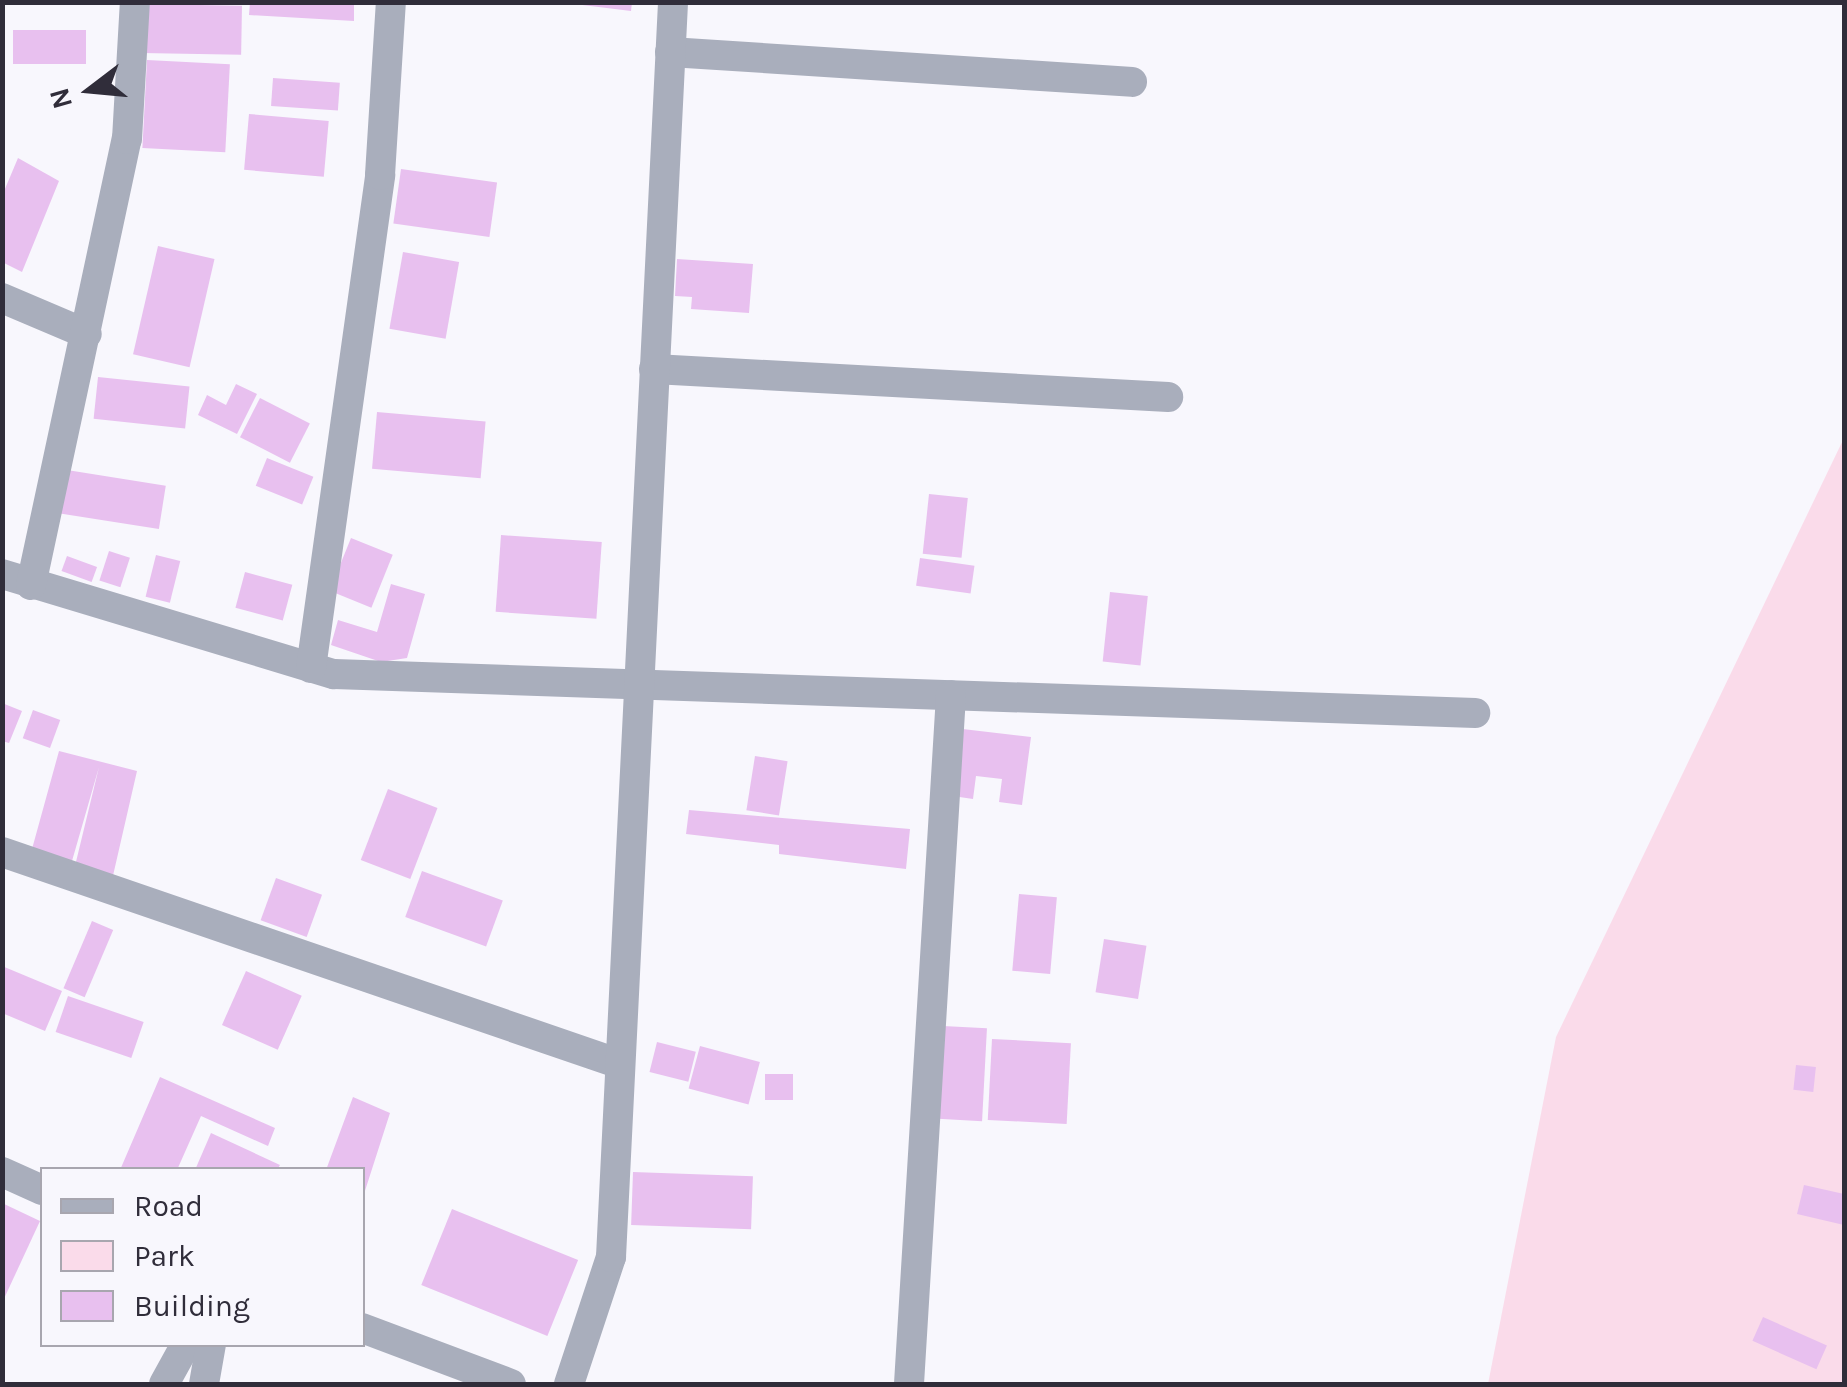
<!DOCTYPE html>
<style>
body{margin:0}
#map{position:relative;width:1847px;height:1387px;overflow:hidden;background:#f8f7fd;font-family:Karla,sans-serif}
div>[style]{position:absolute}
.green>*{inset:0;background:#fadbea}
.building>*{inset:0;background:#e8c0ef;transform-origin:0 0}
.street>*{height:30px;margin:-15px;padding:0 15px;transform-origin:15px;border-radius:15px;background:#a9aebc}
span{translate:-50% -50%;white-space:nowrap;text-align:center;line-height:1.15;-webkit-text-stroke:9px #f8f7fd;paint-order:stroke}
.frame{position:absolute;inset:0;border:5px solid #302d3a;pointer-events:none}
.legend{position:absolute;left:40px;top:1167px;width:325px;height:180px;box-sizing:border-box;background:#f8f7fd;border:2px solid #a8a6af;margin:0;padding:12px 18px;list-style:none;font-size:30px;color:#302d3a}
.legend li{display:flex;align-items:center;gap:20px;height:50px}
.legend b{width:50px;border:2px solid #a8a6af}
.north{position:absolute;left:40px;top:40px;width:100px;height:100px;-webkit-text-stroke:8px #f8f7fd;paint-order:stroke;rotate:254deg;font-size:28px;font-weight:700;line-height:40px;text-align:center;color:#302d3a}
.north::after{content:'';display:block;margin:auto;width:35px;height:45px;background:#302d3a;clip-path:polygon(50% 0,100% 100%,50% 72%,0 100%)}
</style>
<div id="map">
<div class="green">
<div style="clip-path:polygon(1844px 438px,1844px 1384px,1488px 1384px,1556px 1037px)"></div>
</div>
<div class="building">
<div style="clip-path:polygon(250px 2px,354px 2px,354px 21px,249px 15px)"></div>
<div style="clip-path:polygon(558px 2px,632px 2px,631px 11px)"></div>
<div style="left:142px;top:4px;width:100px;height:49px;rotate:1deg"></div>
<div style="left:13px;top:30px;width:73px;height:34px"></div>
<div style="left:147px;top:60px;width:83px;height:88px;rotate:3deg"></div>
<div style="left:273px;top:78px;width:67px;height:28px;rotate:4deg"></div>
<div style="left:249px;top:114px;width:80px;height:56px;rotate:5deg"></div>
<div style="clip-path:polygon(18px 158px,59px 181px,22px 272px,2px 262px,2px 196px)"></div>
<div style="left:401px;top:169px;width:97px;height:55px;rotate:8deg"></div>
<div style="left:158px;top:246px;width:58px;height:111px;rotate:13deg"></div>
<div style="left:403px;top:252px;width:57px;height:78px;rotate:10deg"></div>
<div style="clip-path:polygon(677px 259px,753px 264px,749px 313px,691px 309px,692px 297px,675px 296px)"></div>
<div style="left:98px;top:377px;width:92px;height:42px;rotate:6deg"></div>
<div style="clip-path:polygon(236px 384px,257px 394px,237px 434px,198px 415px,207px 395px,226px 405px)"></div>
<div style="left:260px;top:398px;width:56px;height:44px;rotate:27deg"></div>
<div style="left:377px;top:412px;width:109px;height:57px;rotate:5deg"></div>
<div style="left:267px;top:458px;width:50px;height:30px;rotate:22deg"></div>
<div style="left:67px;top:470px;width:100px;height:44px;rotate:9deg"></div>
<div style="left:929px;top:494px;width:39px;height:60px;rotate:6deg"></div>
<div style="left:501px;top:535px;width:101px;height:77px;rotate:4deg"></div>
<div style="left:351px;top:538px;width:45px;height:57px;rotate:22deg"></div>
<div style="left:109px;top:551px;width:22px;height:31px;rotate:18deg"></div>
<div style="left:156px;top:555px;width:25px;height:43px;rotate:14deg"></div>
<div style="left:67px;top:556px;width:32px;height:16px;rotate:20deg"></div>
<div style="left:920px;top:558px;width:55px;height:28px;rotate:8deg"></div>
<div style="left:245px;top:572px;width:49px;height:37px;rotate:15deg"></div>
<div style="clip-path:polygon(391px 584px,425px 594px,407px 658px,381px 662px,331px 645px,338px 620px,377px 632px)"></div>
<div style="left:1110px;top:592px;width:38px;height:70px;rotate:6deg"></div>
<div style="clip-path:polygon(2px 703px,22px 711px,9px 743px,2px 741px)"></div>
<div style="left:33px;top:710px;width:29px;height:30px;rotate:20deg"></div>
<div style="clip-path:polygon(954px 728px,1031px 737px,1022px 805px,999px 802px,1002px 779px,976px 776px,973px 799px,946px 795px)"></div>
<div style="clip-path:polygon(59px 751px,137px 771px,112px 880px,74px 870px,99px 767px,72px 861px,32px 849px)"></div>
<div style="left:755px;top:756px;width:33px;height:55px;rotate:9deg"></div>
<div style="left:388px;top:789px;width:53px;height:76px;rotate:21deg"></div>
<div style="clip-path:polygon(689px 810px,910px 829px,906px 869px,779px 854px,779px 845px,686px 834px)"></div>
<div style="left:422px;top:871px;width:86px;height:49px;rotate:20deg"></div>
<div style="left:276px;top:878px;width:49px;height:45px;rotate:20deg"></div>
<div style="left:1019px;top:894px;width:38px;height:77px;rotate:5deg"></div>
<div style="left:92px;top:921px;width:23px;height:73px;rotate:23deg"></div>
<div style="left:1104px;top:939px;width:43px;height:54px;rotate:9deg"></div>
<div style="clip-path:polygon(2px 966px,62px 991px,45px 1031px,2px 1013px)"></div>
<div style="left:246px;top:971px;width:61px;height:59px;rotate:24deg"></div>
<div style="left:68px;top:996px;width:80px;height:38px;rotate:19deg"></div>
<div style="left:943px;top:1026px;width:44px;height:93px;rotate:3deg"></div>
<div style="left:992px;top:1039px;width:79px;height:81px;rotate:3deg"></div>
<div style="left:657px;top:1042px;width:40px;height:31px;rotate:14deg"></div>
<div style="left:700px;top:1046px;width:62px;height:44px;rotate:15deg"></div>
<div style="left:1796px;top:1065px;width:20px;height:25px;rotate:6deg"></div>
<div style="left:765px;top:1074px;width:28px;height:26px"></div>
<div style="clip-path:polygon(160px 1077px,275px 1128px,268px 1146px,201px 1116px,177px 1170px,120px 1170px)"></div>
<div style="clip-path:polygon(353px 1097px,390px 1113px,363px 1197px,362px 1170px,326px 1170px)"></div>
<div style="clip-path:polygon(211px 1133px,280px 1165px,277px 1170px,195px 1170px)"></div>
<div style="left:633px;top:1172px;width:120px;height:53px;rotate:2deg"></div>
<div style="clip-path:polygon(1804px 1185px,1844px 1194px,1844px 1225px,1797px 1214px)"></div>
<div style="clip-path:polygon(2px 1203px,40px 1221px,2px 1303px)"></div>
<div style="left:452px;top:1209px;width:136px;height:82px;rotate:22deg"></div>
<div style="left:1763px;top:1317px;width:70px;height:26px;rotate:24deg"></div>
</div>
<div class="street">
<div style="left:670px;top:52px;width:463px;rotate:3.7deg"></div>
<div style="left:2px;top:298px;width:92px;rotate:23deg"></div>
<div style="left:654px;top:369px;width:515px;rotate:3.12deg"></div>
<div style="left:2px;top:574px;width:347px;rotate:16.8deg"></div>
<div style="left:334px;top:674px;width:1142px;rotate:1.96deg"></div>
<div style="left:31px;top:585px;width:456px;rotate:-77.9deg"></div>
<div style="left:127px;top:139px;width:137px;rotate:-86.7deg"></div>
<div style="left:311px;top:668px;width:498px;rotate:-82deg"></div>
<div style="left:380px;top:175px;width:173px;rotate:-86.4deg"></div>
<div style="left:2px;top:852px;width:653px;rotate:18.93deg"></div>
<div style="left:2px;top:1172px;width:44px;rotate:24.2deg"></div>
<div style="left:362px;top:1328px;width:159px;rotate:20.6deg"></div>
<div style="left:164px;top:1384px;width:46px;rotate:-61.2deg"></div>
<div style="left:204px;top:1384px;width:41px;rotate:-80.1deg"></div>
<div style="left:569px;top:1384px;width:134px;rotate:-71.7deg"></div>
<div style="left:611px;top:1257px;width:1257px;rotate:-87.17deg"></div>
<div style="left:909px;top:1384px;width:690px;rotate:-86.51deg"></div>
</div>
<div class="frame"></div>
<ul class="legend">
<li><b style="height:12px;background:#a9aebc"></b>Road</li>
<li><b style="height:28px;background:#fadbea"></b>Park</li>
<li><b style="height:28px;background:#e8c0ef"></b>Building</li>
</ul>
<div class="north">N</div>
</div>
